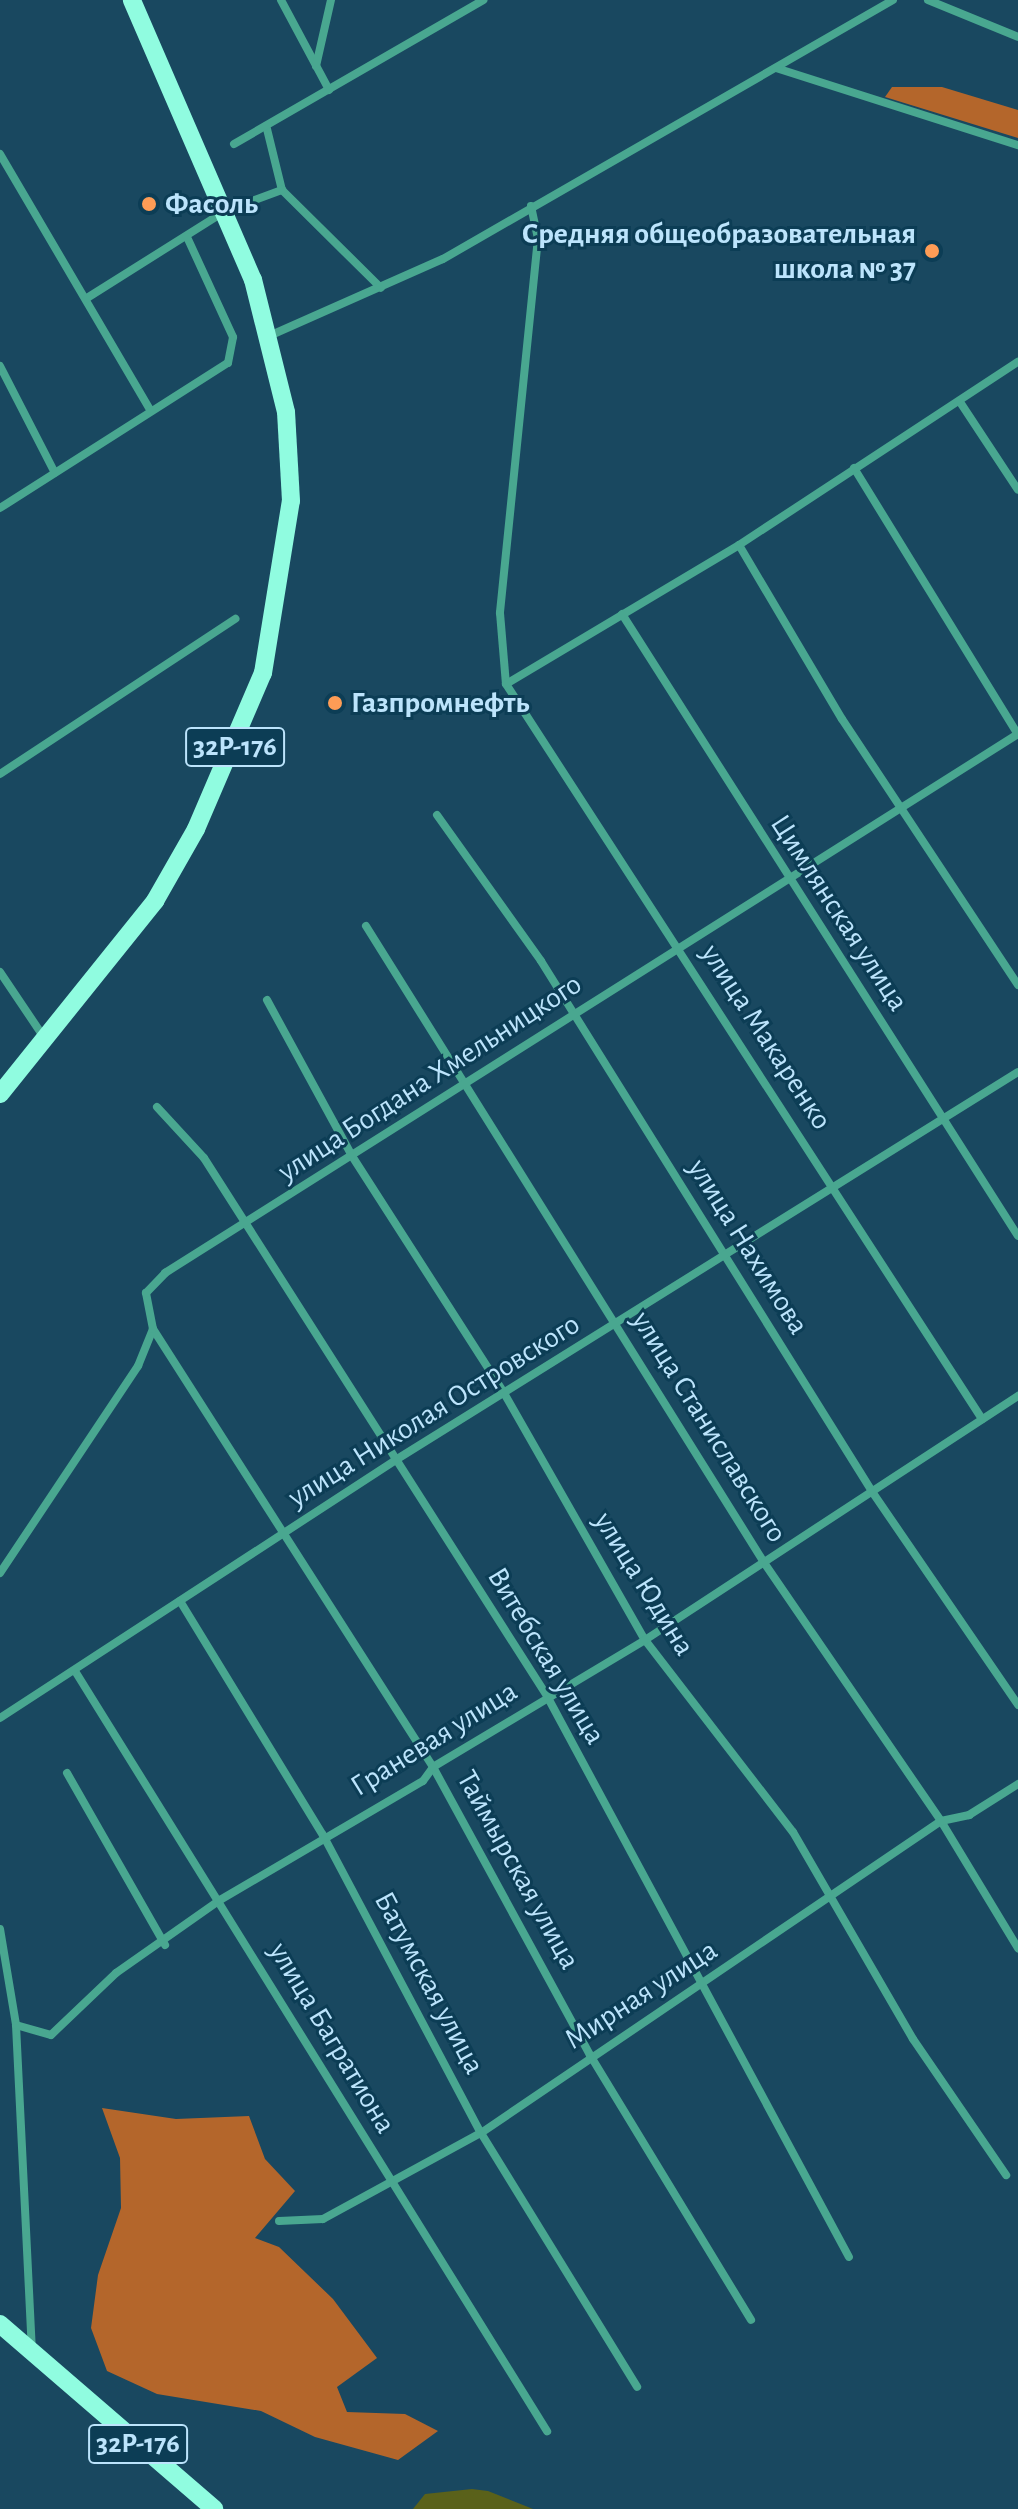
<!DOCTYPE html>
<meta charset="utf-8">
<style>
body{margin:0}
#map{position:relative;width:1018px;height:2509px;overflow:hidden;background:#194860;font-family:"Alegreya Sans",sans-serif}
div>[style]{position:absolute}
.forest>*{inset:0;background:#b4662b}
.water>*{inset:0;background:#5a611a}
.street>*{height:8px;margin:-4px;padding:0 4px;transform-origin:4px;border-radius:4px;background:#49a790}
.primary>*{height:18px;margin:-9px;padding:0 9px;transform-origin:9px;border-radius:9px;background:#90fce0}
.dots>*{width:22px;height:22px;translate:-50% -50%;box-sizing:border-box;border:4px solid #0c3d55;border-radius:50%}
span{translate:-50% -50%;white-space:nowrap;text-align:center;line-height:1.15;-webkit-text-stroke:6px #0c3d55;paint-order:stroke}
.shield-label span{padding:2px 6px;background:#0c3d55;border:2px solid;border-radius:6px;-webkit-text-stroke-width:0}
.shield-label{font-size:28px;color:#bce4fc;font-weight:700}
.poi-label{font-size:30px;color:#bce4fc;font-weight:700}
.left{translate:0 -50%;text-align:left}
.right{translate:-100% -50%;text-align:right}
.street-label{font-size:30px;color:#bce4fc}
</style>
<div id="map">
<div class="forest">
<div style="clip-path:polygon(892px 87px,942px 87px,1018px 110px,1018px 138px,885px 97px)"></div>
<div style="clip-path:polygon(102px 2108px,176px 2119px,249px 2116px,265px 2159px,295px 2191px,255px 2238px,279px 2247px,333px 2299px,377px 2358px,337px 2387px,347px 2412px,405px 2414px,438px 2431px,398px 2460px,315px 2437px,261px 2411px,157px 2394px,107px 2371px,91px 2328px,98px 2275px,121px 2208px,120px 2158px)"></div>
</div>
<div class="water">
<div style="clip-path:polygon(472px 2489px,488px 2491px,533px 2509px,413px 2509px,425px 2494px)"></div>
</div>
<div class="street">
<div style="left:281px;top:0;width:102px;rotate:61.9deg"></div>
<div style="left:928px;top:0;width:97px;rotate:22.3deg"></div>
<div style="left:316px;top:66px;width:68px;rotate:-77.2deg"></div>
<div style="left:776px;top:68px;width:254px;rotate:17.7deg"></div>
<div style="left:267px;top:129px;width:63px;rotate:76.2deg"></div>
<div style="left:282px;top:190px;width:139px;rotate:44.7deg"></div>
<div style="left:234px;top:144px;width:288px;rotate:-30deg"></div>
<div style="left:0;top:154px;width:298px;rotate:59.6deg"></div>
<div style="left:531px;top:206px;width:33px;rotate:78deg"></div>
<div style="left:538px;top:238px;width:377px;rotate:95.8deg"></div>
<div style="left:500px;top:613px;width:71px;rotate:85.2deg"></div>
<div style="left:506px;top:684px;width:876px;rotate:57.07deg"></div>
<div style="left:87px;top:298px;width:165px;rotate:-32.2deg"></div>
<div style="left:227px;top:210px;width:59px;rotate:-20deg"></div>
<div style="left:269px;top:336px;width:190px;rotate:-23.9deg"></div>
<div style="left:443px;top:259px;width:519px;rotate:-29.92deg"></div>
<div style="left:0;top:366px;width:120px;rotate:62.8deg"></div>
<div style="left:960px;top:402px;width:105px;rotate:56.6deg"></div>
<div style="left:854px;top:468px;width:313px;rotate:58.4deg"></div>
<div style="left:0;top:508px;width:270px;rotate:-32.5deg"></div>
<div style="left:228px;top:363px;width:26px;rotate:-79deg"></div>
<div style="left:233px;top:337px;width:110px;rotate:-114.7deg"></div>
<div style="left:739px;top:545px;width:202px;rotate:59.4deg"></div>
<div style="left:842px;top:719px;width:319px;rotate:56.5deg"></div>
<div style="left:622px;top:614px;width:737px;rotate:57.52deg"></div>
<div style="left:506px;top:684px;width:271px;rotate:-30.8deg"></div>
<div style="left:739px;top:545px;width:334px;rotate:-33.3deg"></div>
<div style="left:0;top:774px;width:282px;rotate:-33.4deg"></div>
<div style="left:437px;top:815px;width:179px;rotate:54.5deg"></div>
<div style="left:541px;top:961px;width:627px;rotate:58.03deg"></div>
<div style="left:873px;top:1493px;width:257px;rotate:55.6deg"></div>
<div style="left:366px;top:926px;width:752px;rotate:57.98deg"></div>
<div style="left:765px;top:1564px;width:311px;rotate:55.6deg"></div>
<div style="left:941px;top:1821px;width:149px;rotate:58.8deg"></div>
<div style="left:0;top:972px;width:81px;rotate:56.1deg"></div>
<div style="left:267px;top:1000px;width:178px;rotate:61.4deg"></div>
<div style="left:352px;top:1156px;width:282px;rotate:57.3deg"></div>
<div style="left:504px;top:1393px;width:284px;rotate:60.3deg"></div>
<div style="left:645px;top:1640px;width:242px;rotate:52.4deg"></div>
<div style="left:793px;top:1832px;width:239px;rotate:59.9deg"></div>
<div style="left:913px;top:2039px;width:165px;rotate:55.6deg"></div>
<div style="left:157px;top:1107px;width:69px;rotate:47.3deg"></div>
<div style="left:204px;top:1158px;width:638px;rotate:57.48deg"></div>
<div style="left:547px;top:1696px;width:637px;rotate:61.71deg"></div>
<div style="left:153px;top:1329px;width:520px;rotate:57.41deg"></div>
<div style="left:433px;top:1767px;width:328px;rotate:61.4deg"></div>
<div style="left:590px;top:2055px;width:310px;rotate:58.7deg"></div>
<div style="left:0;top:1573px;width:249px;rotate:-56.3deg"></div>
<div style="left:138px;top:1366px;width:40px;rotate:-68deg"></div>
<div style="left:153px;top:1329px;width:37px;rotate:-101deg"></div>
<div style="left:146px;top:1293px;width:28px;rotate:-46deg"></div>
<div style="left:165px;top:1273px;width:1009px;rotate:-32.29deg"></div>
<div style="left:180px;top:1601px;width:274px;rotate:58.6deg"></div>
<div style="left:323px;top:1835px;width:337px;rotate:62.1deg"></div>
<div style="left:481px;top:2133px;width:298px;rotate:58.4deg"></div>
<div style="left:75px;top:1671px;width:895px;rotate:58.16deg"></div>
<div style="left:0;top:1718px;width:470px;rotate:-33.1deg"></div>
<div style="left:394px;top:1461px;width:735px;rotate:-31.94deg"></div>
<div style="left:67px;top:1773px;width:198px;rotate:60.3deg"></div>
<div style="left:0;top:1929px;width:97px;rotate:80.5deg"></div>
<div style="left:16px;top:2025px;width:323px;rotate:87.2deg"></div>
<div style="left:16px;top:2025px;width:36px;rotate:16deg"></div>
<div style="left:51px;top:2035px;width:90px;rotate:-43.6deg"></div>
<div style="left:116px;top:1973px;width:127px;rotate:-35.1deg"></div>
<div style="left:220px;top:1900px;width:235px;rotate:-30.4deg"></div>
<div style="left:423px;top:1781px;width:17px;rotate:-54deg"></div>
<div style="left:433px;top:1767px;width:247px;rotate:-30.9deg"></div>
<div style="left:645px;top:1640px;width:446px;rotate:-33.2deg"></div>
<div style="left:279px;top:2221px;width:44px;rotate:-2.6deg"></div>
<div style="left:323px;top:2219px;width:180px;rotate:-28.6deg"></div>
<div style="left:481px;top:2133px;width:556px;rotate:-34.15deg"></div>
<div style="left:941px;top:1821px;width:29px;rotate:-12deg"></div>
<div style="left:969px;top:1815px;width:58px;rotate:-32.3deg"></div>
</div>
<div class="primary">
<div style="left:0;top:1094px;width:248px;rotate:-51.2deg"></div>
<div style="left:155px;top:901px;width:83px;rotate:-60.3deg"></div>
<div style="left:196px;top:829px;width:170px;rotate:-66.8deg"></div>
<div style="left:263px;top:673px;width:174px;rotate:-80.8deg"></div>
<div style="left:291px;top:501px;width:89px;rotate:-93.2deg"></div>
<div style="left:286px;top:412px;width:136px;rotate:-104deg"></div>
<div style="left:253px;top:280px;width:305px;rotate:-113.4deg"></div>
<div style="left:0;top:2324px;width:283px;rotate:40.8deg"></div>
</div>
<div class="dots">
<div style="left:149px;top:204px;background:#fd9c56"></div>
<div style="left:932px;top:251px;background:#fd9c56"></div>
<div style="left:335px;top:703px;background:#fd9c56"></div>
</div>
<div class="shield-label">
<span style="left:235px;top:747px">32Р-176</span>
<span style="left:138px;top:2444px">32Р-176</span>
</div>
<div class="poi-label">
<span class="left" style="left:165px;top:204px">Фасоль</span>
<span class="right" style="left:916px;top:251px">Средняя общеобразовательная<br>школа № 37</span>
<span class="left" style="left:351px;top:703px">Газпромнефть</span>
</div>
<div class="street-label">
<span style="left:839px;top:913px;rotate:57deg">Цимлянская улица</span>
<span style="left:766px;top:1037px;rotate:57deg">улица Макаренко</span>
<span style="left:430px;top:1078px;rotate:-33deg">улица Богдана Хмельницкого</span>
<span style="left:748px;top:1247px;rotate:58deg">улица Нахимова</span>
<span style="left:434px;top:1411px;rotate:-32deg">улица Николая Островского</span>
<span style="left:709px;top:1427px;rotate:58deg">улица Станиславского</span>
<span style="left:644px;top:1584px;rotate:58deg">улица Юдина</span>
<span style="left:546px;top:1656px;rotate:59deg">Витебская улица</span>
<span style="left:434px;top:1739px;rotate:-32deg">Граневая улица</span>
<span style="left:518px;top:1870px;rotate:61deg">Таймырская улица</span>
<span style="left:429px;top:1983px;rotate:62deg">Батумская улица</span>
<span style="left:641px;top:1995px;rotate:-33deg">Мирная улица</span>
<span style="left:332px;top:2038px;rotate:59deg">улица Багратиона</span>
</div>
</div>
